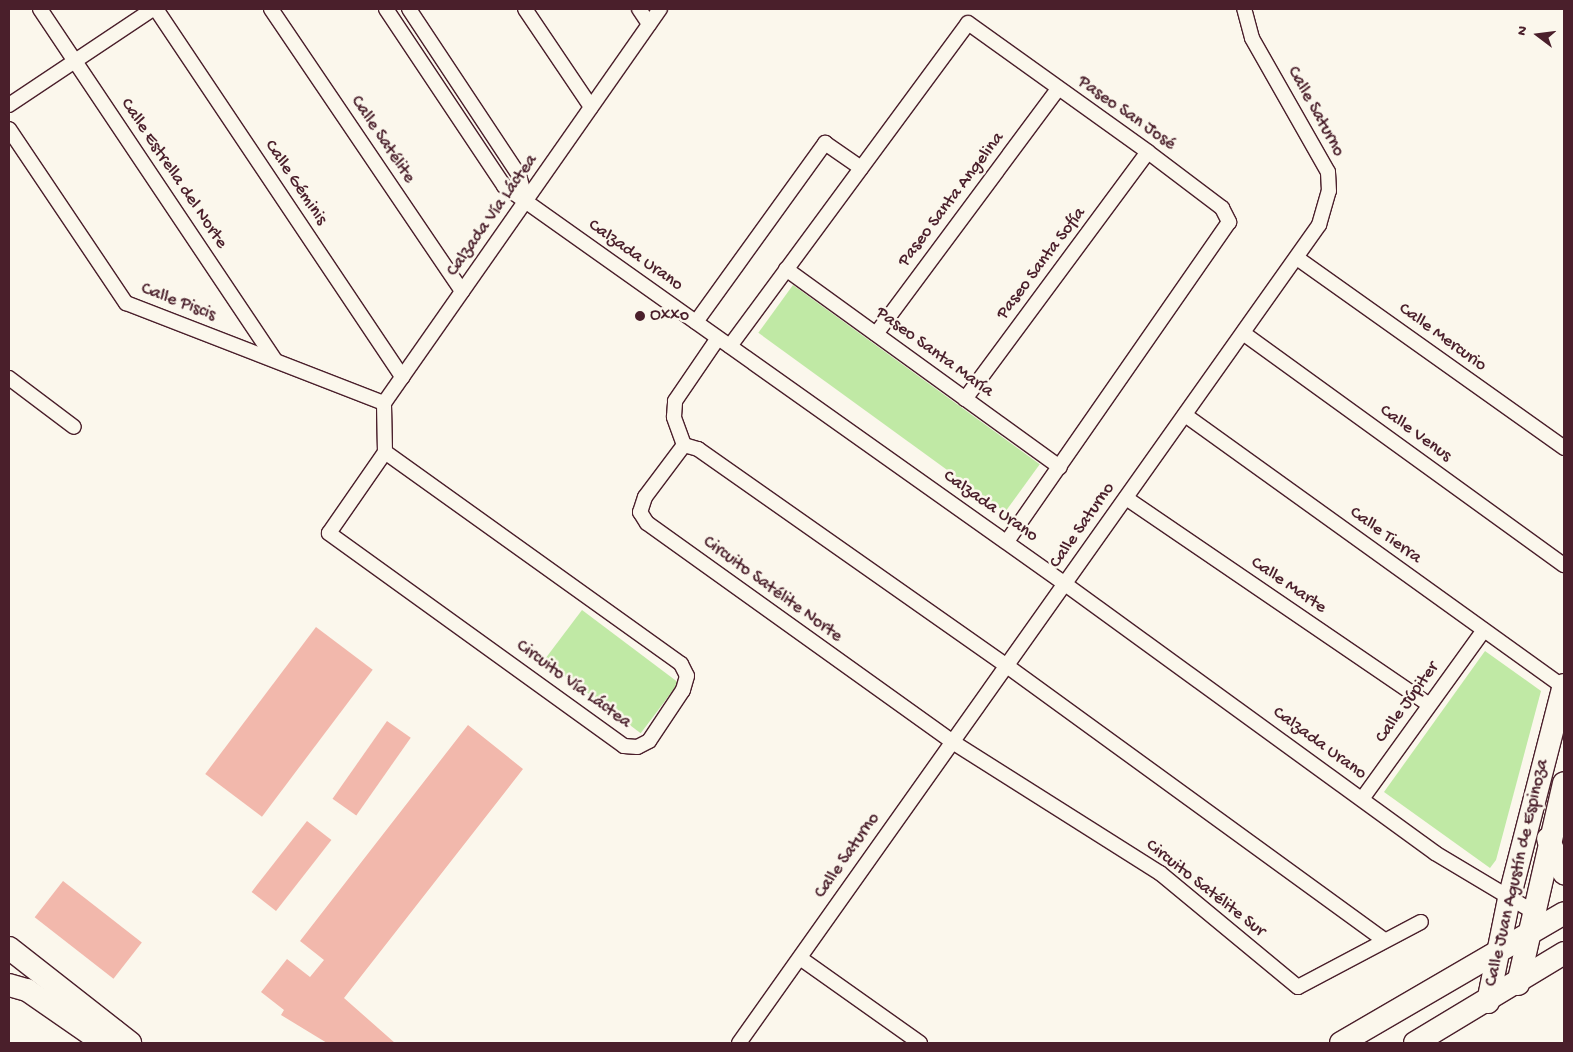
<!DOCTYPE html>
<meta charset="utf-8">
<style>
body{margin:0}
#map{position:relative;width:1573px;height:1052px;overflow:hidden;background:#fbf7ec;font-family:"Gochi Hand",sans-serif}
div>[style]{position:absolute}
.green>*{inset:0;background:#c0e9a5;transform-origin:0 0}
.building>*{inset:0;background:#f2b8ac;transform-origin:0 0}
.roads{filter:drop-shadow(1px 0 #4a1f2b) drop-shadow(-1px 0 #4a1f2b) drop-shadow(0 1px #4a1f2b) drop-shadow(0 -1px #4a1f2b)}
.street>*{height:14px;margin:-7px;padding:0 7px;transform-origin:7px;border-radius:7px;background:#fbf7ec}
.primary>*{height:22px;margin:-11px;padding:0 11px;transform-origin:11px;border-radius:11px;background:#fbf7ec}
.dots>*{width:14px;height:14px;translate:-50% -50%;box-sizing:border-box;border:2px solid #fbf7ec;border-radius:50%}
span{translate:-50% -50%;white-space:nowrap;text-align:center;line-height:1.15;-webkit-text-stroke:5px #fbf7ec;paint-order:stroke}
.street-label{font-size:18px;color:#4a1f2b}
.poi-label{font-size:18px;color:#4a1f2b}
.left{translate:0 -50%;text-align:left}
.frame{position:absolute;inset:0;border:10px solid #4a1f2b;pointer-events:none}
.north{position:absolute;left:1513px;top:10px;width:50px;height:50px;-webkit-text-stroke:4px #fbf7ec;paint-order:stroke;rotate:285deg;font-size:14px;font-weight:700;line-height:20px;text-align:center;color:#4a1f2b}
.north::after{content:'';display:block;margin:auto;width:18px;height:22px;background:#4a1f2b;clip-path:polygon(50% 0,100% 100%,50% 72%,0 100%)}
</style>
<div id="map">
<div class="green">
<div style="left:793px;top:285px;width:305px;height:59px;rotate:36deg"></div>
<div style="left:582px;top:610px;width:121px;height:63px;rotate:37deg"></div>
<div style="clip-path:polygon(1485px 651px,1541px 691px,1496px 860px,1490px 868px,1384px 792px)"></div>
</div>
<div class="building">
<div style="left:316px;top:627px;width:71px;height:184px;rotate:37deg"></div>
<div style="left:387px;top:721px;width:29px;height:95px;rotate:35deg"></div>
<div style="clip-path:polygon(468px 725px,523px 769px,344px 998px,395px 1043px,327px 1043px,281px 1015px,284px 1010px,261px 992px,287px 959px,310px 977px,324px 960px,300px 941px)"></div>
<div style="left:307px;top:821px;width:31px;height:90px;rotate:38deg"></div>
<div style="left:63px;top:881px;width:100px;height:46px;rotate:38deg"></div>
</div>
<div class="roads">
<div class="street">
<div style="left:40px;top:9px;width:422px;rotate:56.2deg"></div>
<div style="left:156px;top:9px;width:443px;rotate:56.2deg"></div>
<div style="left:271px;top:9px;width:341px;rotate:55.9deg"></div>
<div style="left:386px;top:9px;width:213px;rotate:56.3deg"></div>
<div style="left:504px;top:186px;width:688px;rotate:35.35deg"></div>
<div style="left:1065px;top:584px;width:457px;rotate:36deg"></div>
<div style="left:1435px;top:853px;width:113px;rotate:30.9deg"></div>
<div style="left:409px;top:9px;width:199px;rotate:56.5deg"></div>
<div style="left:519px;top:175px;width:27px;rotate:75deg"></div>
<div style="left:525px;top:9px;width:118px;rotate:56deg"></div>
<div style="left:639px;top:9px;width:18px;rotate:56deg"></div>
<div style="left:9px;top:105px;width:173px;rotate:-33.7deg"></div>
<div style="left:9px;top:129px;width:210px;rotate:56.1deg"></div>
<div style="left:126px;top:303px;width:277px;rotate:21.2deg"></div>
<div style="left:1297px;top:258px;width:328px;rotate:35.4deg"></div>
<div style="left:786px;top:269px;width:338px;rotate:35.9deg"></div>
<div style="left:696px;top:322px;width:221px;rotate:-54.2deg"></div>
<div style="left:825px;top:143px;width:44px;rotate:34.8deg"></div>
<div style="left:1243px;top:333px;width:396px;rotate:35.9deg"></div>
<div style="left:876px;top:334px;width:305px;rotate:-53.4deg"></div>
<div style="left:730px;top:346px;width:401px;rotate:-53.6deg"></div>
<div style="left:968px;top:23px;width:221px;rotate:35.6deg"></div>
<div style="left:1148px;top:152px;width:93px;rotate:37.1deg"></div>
<div style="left:1222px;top:208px;width:16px;rotate:63deg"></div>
<div style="left:1229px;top:222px;width:389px;rotate:124.8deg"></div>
<div style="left:9px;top:378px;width:81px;rotate:37deg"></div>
<div style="left:965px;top:399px;width:307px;rotate:-53.5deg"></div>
<div style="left:1185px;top:415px;width:467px;rotate:35.7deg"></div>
<div style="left:684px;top:445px;width:65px;rotate:126.9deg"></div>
<div style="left:645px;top:497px;width:16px;rotate:108deg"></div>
<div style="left:640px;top:512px;width:13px;rotate:58deg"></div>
<div style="left:647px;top:523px;width:374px;rotate:35.6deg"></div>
<div style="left:951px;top:741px;width:247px;rotate:32.3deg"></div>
<div style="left:1160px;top:873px;width:179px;rotate:39.6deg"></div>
<div style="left:1298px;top:987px;width:139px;rotate:-27.9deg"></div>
<div style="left:684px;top:445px;width:15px;rotate:16deg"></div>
<div style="left:698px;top:449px;width:378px;rotate:35.1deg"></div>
<div style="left:1007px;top:666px;width:467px;rotate:36deg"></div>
<div style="left:684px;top:445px;width:30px;rotate:-110deg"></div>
<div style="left:674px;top:417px;width:16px;rotate:-86deg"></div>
<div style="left:675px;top:401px;width:76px;rotate:-55.7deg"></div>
<div style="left:385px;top:452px;width:364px;rotate:35.6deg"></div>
<div style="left:681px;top:664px;width:13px;rotate:63deg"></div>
<div style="left:687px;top:676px;width:15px;rotate:106deg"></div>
<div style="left:683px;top:690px;width:61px;rotate:123.7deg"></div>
<div style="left:649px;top:741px;width:13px;rotate:153deg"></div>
<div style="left:637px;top:747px;width:13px;rotate:-176deg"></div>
<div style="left:624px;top:746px;width:364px;rotate:-144.2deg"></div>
<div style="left:329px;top:533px;width:98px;rotate:-55.3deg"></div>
<div style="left:385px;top:452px;width:49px;rotate:-91.2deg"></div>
<div style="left:384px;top:403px;width:481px;rotate:-55deg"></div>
<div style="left:1126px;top:498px;width:367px;rotate:34.3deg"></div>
<div style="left:1362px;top:799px;width:208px;rotate:-54.2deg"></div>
<div style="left:800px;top:958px;width:147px;rotate:35.3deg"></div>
<div style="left:739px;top:1043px;width:1003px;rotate:-54.66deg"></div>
<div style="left:1319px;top:225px;width:35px;rotate:-74deg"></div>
<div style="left:1329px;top:191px;width:19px;rotate:-93deg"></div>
<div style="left:1328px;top:172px;width:154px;rotate:-119.6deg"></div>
<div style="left:1252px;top:38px;width:30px;rotate:-105deg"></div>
</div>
<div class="primary">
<div style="left:1548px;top:839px;width:38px;rotate:65deg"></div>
<div style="left:9px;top:948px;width:154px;rotate:38.1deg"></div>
<div style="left:1518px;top:984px;width:206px;rotate:-77.1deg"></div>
<div style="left:9px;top:985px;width:19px;rotate:16deg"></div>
<div style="left:27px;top:990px;width:79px;rotate:34.7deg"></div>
<div style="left:92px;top:1035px;width:23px;rotate:-10deg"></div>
<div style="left:1488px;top:1002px;width:105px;rotate:-78.5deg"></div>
<div style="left:1509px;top:899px;width:221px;rotate:-75.6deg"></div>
<div style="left:1341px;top:1043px;width:258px;rotate:-30.2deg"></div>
<div style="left:1415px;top:1043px;width:174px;rotate:-31.1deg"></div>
</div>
</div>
<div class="dots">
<div style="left:640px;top:316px;background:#4a1f2b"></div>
</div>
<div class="street-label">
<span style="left:1315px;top:112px;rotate:61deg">Calle Saturno</span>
<span style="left:1126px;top:114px;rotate:35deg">Paseo San José</span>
<span style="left:382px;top:140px;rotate:56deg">Calle Satélite</span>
<span style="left:173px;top:174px;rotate:56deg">Calle Estrella del Norte</span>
<span style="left:295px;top:183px;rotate:56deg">Calle Géminis</span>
<span style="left:952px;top:200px;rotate:-53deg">Paseo Santa Angelina</span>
<span style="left:493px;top:216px;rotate:-55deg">Calzada Vía Láctea</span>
<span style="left:635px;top:256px;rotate:35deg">Calzada Urano</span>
<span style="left:1042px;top:264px;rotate:-53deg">Paseo Santa Sofía</span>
<span style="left:178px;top:303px;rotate:21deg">Calle Piscis</span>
<span style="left:1442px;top:338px;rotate:36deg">Calle Mercurio</span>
<span style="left:934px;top:353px;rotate:36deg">Paseo Santa María</span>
<span style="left:1415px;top:434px;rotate:36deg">Calle Venus</span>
<span style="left:990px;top:507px;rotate:35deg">Calzada Urano</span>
<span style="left:1083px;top:526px;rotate:-55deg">Calle Saturno</span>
<span style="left:1385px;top:536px;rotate:36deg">Calle Tierra</span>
<span style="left:1288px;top:586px;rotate:34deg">Calle Marte</span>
<span style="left:772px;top:590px;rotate:36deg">Circuito Satélite Norte</span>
<span style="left:573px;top:685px;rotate:36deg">Circuito Vía Láctea</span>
<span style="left:1408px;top:703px;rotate:-54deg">Calle Júpiter</span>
<span style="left:1319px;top:744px;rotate:36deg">Calzada Urano</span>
<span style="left:848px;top:856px;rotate:-55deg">Calle Saturno</span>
<span style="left:1518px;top:873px;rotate:-77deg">Calle Juan Agustín de Espinoza</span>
<span style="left:1205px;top:889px;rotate:38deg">Circuito Satélite Sur</span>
</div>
<div class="poi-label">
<span class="left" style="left:650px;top:316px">Oxxo</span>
</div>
<div class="frame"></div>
<div class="north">N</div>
</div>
